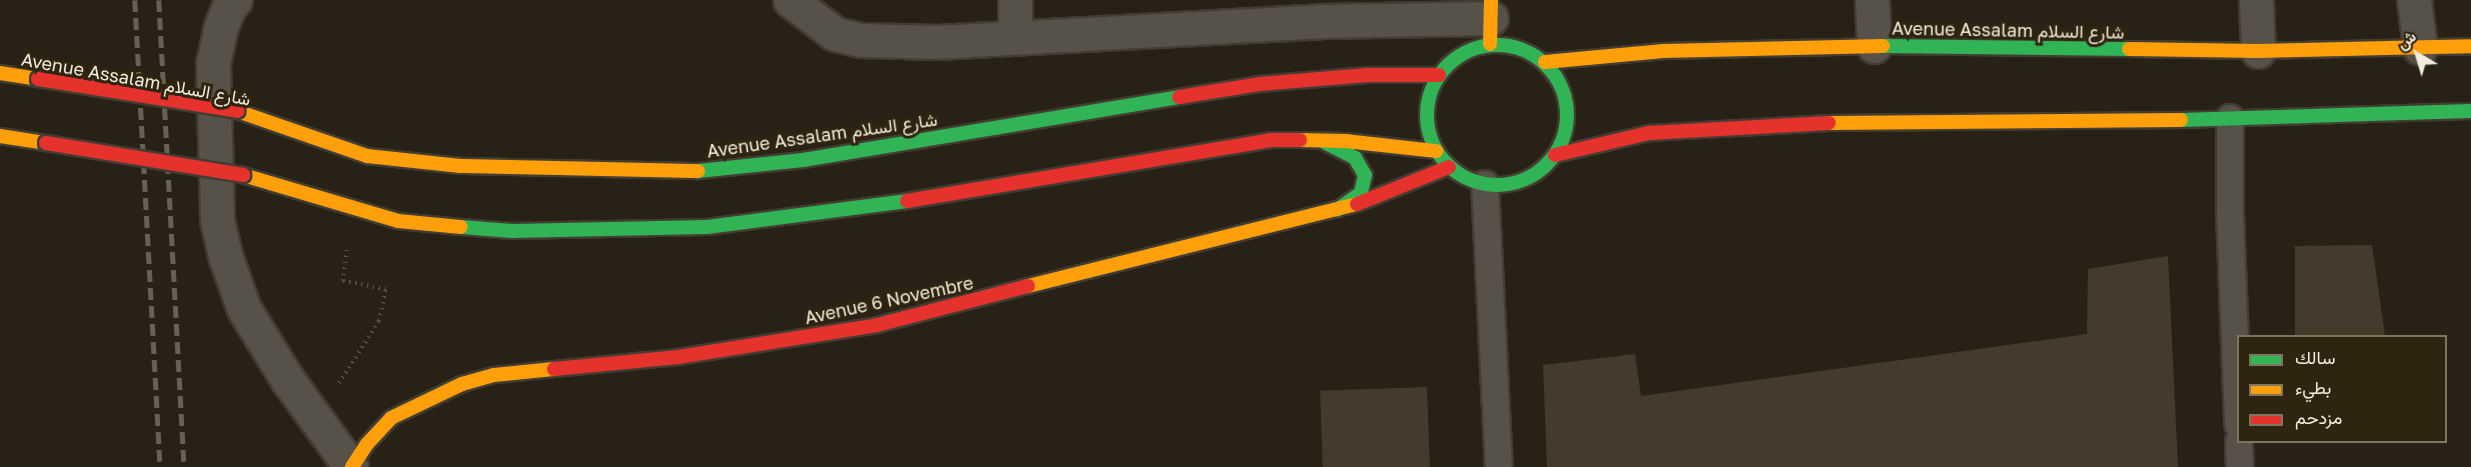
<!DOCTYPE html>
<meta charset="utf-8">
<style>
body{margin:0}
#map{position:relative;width:2471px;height:467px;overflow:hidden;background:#282216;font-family:"Golos Text",Vazirmatn,sans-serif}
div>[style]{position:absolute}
.building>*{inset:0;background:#443b2d;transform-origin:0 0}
.path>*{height:4px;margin-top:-2px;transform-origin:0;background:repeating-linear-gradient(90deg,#565149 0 1.5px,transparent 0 6px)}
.roads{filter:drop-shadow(2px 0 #423c33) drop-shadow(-2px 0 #423c33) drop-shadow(0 2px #423c33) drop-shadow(0 -2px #423c33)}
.lane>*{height:26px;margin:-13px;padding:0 13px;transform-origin:13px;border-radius:13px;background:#575249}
.street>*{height:33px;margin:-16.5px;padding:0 16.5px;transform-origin:16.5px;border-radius:16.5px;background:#575249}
.fast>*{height:14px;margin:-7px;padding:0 7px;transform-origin:7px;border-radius:7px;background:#30b455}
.fast>.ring{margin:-7px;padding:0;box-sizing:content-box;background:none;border:14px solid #30b455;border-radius:50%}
.slow>*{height:14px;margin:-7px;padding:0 7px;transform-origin:7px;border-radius:7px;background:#ff9f0a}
.jam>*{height:14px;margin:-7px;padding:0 7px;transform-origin:7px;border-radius:7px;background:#e5322d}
.rail>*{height:4.5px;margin-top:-2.25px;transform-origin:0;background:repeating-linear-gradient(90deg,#656159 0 12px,transparent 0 18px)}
.bridges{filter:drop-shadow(2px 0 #423c33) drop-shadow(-2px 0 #423c33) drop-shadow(0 2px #423c33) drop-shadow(0 -2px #423c33)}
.jam-bridge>*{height:14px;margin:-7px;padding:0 7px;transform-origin:7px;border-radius:7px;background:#e5322d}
span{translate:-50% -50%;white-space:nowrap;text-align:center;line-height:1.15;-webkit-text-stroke:6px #2f240f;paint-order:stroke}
.street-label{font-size:18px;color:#f2ebde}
.legend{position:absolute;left:2237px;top:335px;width:210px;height:108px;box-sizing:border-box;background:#2f240f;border:2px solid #7d7462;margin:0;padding:8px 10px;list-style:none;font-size:18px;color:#f2ebde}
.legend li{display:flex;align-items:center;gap:12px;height:30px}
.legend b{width:30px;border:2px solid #7d7462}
.north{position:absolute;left:2387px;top:24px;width:60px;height:60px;-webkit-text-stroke:4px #2f240f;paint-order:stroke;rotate:322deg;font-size:16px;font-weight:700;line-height:24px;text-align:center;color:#f2ebde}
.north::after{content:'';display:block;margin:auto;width:21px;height:27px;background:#f2ebde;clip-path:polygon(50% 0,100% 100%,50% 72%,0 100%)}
</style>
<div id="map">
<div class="building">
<div style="clip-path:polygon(2372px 245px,2385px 336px,2295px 336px,2295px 246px)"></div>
<div style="clip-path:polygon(2168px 256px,2178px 467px,1547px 467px,1543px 365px,1635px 354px,1641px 396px,2087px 334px,2088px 269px)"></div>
<div style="left:1427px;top:387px;width:80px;height:107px;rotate:88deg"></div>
</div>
<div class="path">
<div style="left:339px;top:383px;width:74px;rotate:-57.2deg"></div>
<div style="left:379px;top:321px;width:33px;rotate:-78deg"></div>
<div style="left:386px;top:289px;width:44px;rotate:-169.5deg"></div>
<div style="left:343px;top:281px;width:34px;rotate:-83deg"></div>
</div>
<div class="roads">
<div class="lane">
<div style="left:2230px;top:118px;width:95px;rotate:90deg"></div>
<div style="left:2230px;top:213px;width:212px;rotate:87.8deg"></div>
<div style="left:1485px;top:184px;width:283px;rotate:87.2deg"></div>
<div style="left:2239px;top:442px;width:25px;rotate:88deg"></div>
</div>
<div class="street">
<div style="left:235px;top:0;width:9px;rotate:131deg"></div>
<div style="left:229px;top:7px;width:21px;rotate:113deg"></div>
<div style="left:221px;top:26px;width:38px;rotate:102deg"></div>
<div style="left:213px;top:63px;width:157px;rotate:88.5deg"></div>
<div style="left:217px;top:220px;width:39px;rotate:77deg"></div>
<div style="left:226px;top:258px;width:54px;rotate:70.6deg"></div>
<div style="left:244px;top:309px;width:82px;rotate:58.4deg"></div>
<div style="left:287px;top:379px;width:109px;rotate:54deg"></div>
<div style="left:790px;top:0;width:56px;rotate:37.1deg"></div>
<div style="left:835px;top:34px;width:27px;rotate:13deg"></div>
<div style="left:861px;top:40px;width:76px;rotate:1.5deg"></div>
<div style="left:937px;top:42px;width:385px;rotate:-3.1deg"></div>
<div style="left:1321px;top:21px;width:170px;rotate:-1deg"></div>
<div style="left:1872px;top:0;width:46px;rotate:87.5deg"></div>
<div style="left:2256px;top:0;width:51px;rotate:87.8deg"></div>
<div style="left:2414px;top:0;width:48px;rotate:82.9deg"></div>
<div style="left:1015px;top:36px;width:36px;rotate:-90deg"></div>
</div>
<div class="fast">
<div class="ring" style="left:1427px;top:45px;width:126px;height:126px"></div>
<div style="left:1883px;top:46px;width:246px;rotate:0.7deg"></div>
<div style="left:2181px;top:120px;width:290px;rotate:-1.8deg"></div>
<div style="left:1326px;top:143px;width:33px;rotate:27deg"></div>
<div style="left:1355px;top:158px;width:20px;rotate:60deg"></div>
<div style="left:1365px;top:175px;width:18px;rotate:103deg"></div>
<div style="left:1361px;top:193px;width:29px;rotate:145deg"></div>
<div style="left:698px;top:171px;width:106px;rotate:-6deg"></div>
<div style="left:803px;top:160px;width:381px;rotate:-9.5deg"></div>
<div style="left:461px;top:227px;width:51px;rotate:4.5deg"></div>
<div style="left:512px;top:231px;width:195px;rotate:-1.2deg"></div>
<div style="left:707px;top:227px;width:202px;rotate:-7.4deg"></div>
</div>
<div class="slow">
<div style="left:1490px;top:44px;width:44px;rotate:-88.7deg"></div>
<div style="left:2129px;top:49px;width:129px;rotate:0.9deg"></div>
<div style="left:2258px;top:51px;width:213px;rotate:-1.3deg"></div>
<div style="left:1545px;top:62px;width:119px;rotate:-5.3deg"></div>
<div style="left:1663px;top:51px;width:220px;rotate:-1.3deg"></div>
<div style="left:0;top:73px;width:38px;rotate:9deg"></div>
<div style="left:237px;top:111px;width:138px;rotate:19.1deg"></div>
<div style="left:367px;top:156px;width:94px;rotate:6.1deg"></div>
<div style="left:460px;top:166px;width:238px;rotate:1.2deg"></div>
<div style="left:1829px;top:123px;width:352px;rotate:-0.5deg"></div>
<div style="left:0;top:136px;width:47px;rotate:8.7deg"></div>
<div style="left:1300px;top:140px;width:45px;rotate:1.3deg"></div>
<div style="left:1345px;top:141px;width:92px;rotate:6.3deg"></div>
<div style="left:243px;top:175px;width:162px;rotate:16.5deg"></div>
<div style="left:398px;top:221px;width:63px;rotate:5.4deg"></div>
<div style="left:1028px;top:286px;width:339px;rotate:-14deg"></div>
<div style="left:352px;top:467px;width:27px;rotate:-57deg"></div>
<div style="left:367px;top:444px;width:35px;rotate:-47deg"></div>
<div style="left:391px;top:418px;width:79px;rotate:-25.6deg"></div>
<div style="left:462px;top:384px;width:33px;rotate:-16deg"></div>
<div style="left:494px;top:375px;width:60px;rotate:-5.7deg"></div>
</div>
<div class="jam">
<div style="left:1179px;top:97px;width:81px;rotate:-9.2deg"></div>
<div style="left:1259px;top:84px;width:109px;rotate:-4.7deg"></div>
<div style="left:1368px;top:75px;width:71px"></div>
<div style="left:1555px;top:155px;width:97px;rotate:-13.2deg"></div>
<div style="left:1649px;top:133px;width:180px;rotate:-3.2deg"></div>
<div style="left:907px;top:201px;width:369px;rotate:-9.5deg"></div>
<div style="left:1271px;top:140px;width:29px"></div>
<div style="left:1357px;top:204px;width:99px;rotate:-21.9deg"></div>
<div style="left:554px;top:369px;width:125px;rotate:-5.5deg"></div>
<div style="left:678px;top:357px;width:202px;rotate:-9.1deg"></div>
<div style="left:877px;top:325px;width:156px;rotate:-14.5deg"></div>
</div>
</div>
<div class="rail">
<div style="left:135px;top:0;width:468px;rotate:86.9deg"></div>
<div style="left:159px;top:0;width:468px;rotate:86.9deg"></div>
</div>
<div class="bridges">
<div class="jam-bridge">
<div style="left:38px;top:79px;width:202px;rotate:9.1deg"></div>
<div style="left:46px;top:143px;width:200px;rotate:9.2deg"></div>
</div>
</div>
<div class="street-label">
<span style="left:2008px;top:30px;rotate:1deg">Avenue Assalam شارع السلام</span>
<span style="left:136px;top:79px;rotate:10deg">Avenue Assalam شارع السلام</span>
<span style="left:822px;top:135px;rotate:-8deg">Avenue Assalam شارع السلام</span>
<span style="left:889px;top:300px;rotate:-12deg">Avenue 6 Novembre</span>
</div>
<ul class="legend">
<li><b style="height:8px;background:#30b455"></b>سالك</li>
<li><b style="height:8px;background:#ff9f0a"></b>بطيء</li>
<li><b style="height:8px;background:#e5322d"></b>مزدحم</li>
</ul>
<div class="north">ش</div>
</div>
